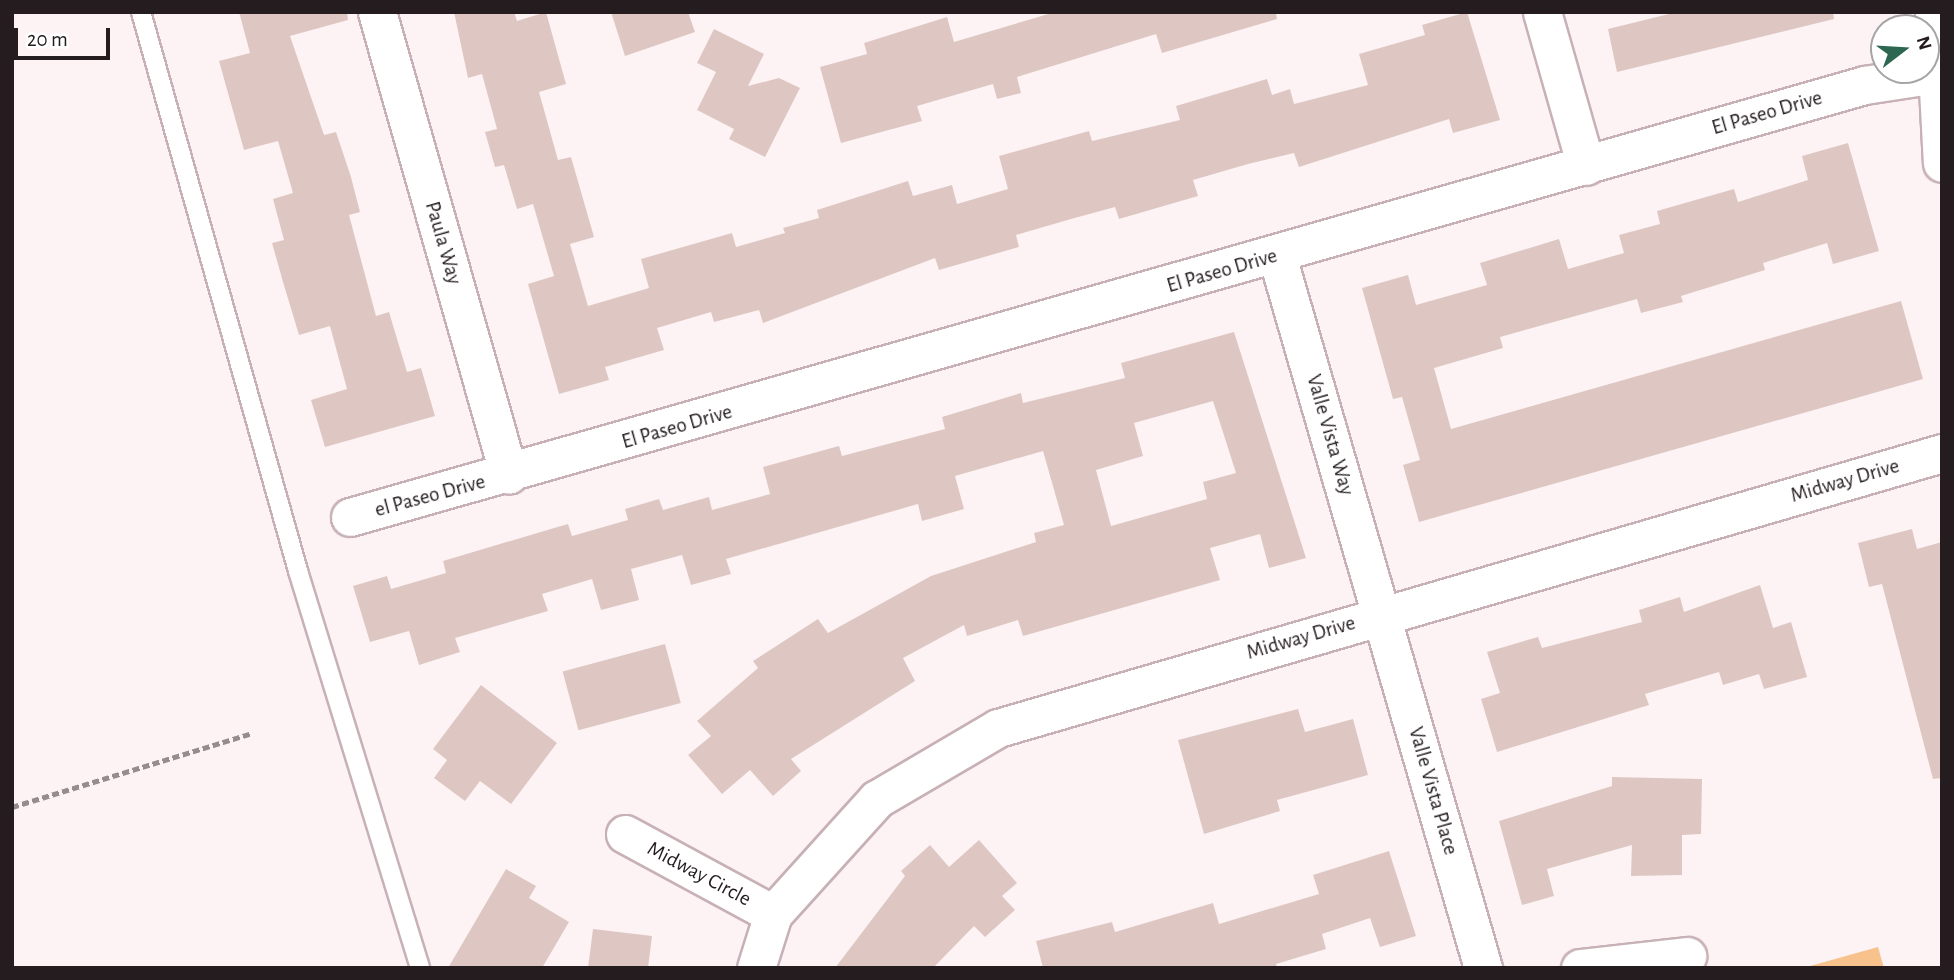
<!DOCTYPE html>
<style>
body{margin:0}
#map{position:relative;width:1954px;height:980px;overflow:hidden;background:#fdf3f5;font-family:"Alegreya Sans",sans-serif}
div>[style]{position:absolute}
.green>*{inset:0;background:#f7c28c}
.building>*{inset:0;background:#dec7c2;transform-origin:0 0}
.path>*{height:4.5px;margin-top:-2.25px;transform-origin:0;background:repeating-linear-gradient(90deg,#958c8e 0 7px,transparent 0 10.5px)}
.roads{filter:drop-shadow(2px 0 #c7b1b6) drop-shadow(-2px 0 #c7b1b6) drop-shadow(0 2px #c7b1b6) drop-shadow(0 -2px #c7b1b6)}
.lane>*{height:18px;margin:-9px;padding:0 9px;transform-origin:9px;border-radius:9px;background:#fff}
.street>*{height:37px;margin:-18.5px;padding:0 18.5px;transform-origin:18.5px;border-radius:18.5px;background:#fff}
span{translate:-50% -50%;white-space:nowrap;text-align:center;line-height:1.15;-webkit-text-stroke:7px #fff;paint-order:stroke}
.street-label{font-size:21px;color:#241c1e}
.frame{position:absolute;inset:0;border:14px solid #241c1e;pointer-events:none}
.north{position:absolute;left:1870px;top:14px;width:70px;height:70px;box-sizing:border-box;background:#fff;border:2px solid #a7a4a5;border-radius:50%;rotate:73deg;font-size:19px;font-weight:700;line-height:28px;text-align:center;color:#241c1e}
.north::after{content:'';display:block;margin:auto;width:24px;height:32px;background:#2e674f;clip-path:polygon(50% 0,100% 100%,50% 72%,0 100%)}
.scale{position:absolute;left:14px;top:28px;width:96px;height:32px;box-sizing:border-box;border:4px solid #241c1e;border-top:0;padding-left:9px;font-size:21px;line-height:24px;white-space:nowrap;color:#241c1e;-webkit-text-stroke:5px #fff;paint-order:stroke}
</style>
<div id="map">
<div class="green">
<div style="clip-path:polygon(1878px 947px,1884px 968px,1803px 968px)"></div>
</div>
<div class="building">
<div style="clip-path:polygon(239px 12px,347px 12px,348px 20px,290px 36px,324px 135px,336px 132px,351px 177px,360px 212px,349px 215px,376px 316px,389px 312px,407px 372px,421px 368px,435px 416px,325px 447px,311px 400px,347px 389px,330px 326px,299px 335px,283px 282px,272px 243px,284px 240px,273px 199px,293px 193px,278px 141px,244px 150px,219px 61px,250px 53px)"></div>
<div style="clip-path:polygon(454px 12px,514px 12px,517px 21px,546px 12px,566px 84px,539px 92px,558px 160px,571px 157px,594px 237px,570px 244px,588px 306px,649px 288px,641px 259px,732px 233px,736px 247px,785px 233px,783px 228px,819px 218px,817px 210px,908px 181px,913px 196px,952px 185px,957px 204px,1008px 189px,999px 156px,1089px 131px,1092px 141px,1180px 120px,1176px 106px,1267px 79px,1272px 95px,1290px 89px,1294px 104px,1368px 85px,1359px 54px,1425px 35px,1422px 25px,1467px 12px,1500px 120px,1453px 133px,1449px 119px,1299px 167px,1294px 153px,1248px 164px,1193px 180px,1198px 196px,1119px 219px,1115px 207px,1071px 219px,1016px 235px,1019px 247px,939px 270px,935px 258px,763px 323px,759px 310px,714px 322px,711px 312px,657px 328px,664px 350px,605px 367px,609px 380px,559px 394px,528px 284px,554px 276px,533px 204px,517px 209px,504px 165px,495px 167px,485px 132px,497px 129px,482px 74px,468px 78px)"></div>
<div style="clip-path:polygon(611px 12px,688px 12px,695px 32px,625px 56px)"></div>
<div style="clip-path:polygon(1055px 12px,1276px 12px,1277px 19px,1162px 53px,1156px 34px,1017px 77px,1021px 93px,997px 99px,993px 84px,917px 106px,922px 121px,841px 143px,820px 67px,867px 54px,864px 43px,947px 17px,954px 42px)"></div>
<div style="clip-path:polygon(1677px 12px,1833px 12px,1834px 19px,1617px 72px,1608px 29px)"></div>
<div style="clip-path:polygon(714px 29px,764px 54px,748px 86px,779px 78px,800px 88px,765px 157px,729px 139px,734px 129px,697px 110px,716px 72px,697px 63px)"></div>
<div style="clip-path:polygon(1848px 143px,1879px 251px,1833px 264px,1827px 243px,1763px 263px,1765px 270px,1681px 296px,1683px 302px,1641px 313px,1637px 299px,1500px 337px,1503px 348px,1434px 368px,1451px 429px,1901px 301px,1923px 379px,1419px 522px,1403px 465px,1420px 460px,1402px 397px,1393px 399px,1362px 288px,1408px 275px,1416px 305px,1487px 285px,1480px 263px,1559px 239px,1568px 269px,1624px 253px,1619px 235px,1660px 224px,1657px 211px,1734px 189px,1738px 202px,1808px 180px,1802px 156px)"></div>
<div style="clip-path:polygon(evenodd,1234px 332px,1306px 558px,1269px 568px,1260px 534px,1210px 548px,1220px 580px,1023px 636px,1018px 620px,967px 636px,964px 625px,903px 658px,915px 681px,791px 759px,801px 771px,773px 796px,750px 770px,722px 794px,688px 755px,711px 736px,697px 721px,758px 668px,753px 661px,818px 619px,828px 633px,931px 576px,1036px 542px,1034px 533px,1064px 525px,1043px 451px,955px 476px,964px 509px,922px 521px,918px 504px,726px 559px,731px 574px,691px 585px,682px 555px,631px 569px,639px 600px,601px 610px,592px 579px,542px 594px,548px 611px,455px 638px,460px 652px,419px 665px,409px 631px,370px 642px,353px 586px,387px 576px,391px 589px,446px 573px,443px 561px,544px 531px,568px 524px,572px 536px,628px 520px,625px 509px,659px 499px,663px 510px,709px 497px,712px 510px,770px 494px,763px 467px,839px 446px,842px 456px,945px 429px,942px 417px,1021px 393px,1023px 403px,1125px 378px,1121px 363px,1234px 332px,1213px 401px,1236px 473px,1203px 482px,1207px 499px,1111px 526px,1096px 470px,1143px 456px,1134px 423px,1213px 401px)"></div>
<div style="clip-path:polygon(1912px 529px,1917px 549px,1942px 542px,1942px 778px,1933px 779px,1882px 584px,1869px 587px,1858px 543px)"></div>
<div style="clip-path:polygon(1760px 585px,1773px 628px,1791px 622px,1807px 677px,1764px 689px,1759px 674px,1723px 685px,1719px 672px,1645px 694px,1649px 705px,1497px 752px,1481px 699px,1500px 693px,1487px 652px,1538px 637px,1542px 648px,1642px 622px,1639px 610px,1680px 597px,1684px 612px)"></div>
<div style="left:665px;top:644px;width:61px;height:106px;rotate:75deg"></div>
<div style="clip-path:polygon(481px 685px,557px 743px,511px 804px,480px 781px,465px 801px,434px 778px,447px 760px,433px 749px)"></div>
<div style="clip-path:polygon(1298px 709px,1305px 732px,1353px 719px,1368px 775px,1277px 800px,1280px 811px,1204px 834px,1178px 740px)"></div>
<div style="clip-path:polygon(1612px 777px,1702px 779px,1701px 834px,1682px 835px,1682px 875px,1631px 876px,1632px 845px,1547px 869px,1554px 896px,1522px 905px,1499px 821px,1612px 786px)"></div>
<div style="clip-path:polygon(979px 840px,1017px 883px,1002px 896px,1015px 910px,985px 937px,974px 926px,933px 968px,835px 968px,905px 876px,901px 871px,930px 845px,949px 867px)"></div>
<div style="clip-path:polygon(1389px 851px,1416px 936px,1380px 947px,1370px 918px,1322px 934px,1326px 949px,1276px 964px,1277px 968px,1043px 968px,1036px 941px,1112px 922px,1115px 932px,1213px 903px,1219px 924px,1319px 894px,1313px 875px)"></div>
<div style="clip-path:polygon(506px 869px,536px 886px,529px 898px,569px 922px,542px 968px,448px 968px)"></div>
<div style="clip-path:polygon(593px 929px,652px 936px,648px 968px,588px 968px)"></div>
</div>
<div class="path">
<div style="left:12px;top:807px;width:251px;rotate:-17.1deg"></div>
</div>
<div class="roads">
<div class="lane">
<div style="left:141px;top:12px;width:581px;rotate:74.31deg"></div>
<div style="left:298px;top:571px;width:415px;rotate:72.9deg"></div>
</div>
<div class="street">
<div style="left:377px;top:12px;width:481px;rotate:74.1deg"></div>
<div style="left:1542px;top:12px;width:160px;rotate:74.1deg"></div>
<div style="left:1934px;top:12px;width:151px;rotate:87deg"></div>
<div style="left:1277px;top:256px;width:741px;rotate:73.86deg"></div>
<div style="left:350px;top:517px;width:1575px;rotate:-15.92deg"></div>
<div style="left:1865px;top:85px;width:72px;rotate:-8.8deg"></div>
<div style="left:625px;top:834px;width:168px;rotate:28.4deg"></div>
<div style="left:756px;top:968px;width:57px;rotate:-72.5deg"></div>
<div style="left:773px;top:914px;width:155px;rotate:-47.9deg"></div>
<div style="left:877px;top:799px;width:140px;rotate:-30.4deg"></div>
<div style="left:998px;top:728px;width:983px;rotate:-16.24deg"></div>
<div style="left:1580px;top:968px;width:108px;rotate:-6.4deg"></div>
</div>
</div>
<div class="street-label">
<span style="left:1767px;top:113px;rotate:-16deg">El Paseo Drive</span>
<span style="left:443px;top:243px;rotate:74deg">Paula Way</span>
<span style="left:1222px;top:271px;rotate:-16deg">El Paseo Drive</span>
<span style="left:677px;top:427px;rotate:-16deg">El Paseo Drive</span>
<span style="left:1330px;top:435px;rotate:74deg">Valle Vista Way</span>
<span style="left:1845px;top:481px;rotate:-16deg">Midway Drive</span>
<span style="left:430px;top:496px;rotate:-15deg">el Paseo Drive</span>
<span style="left:1301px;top:638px;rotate:-16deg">Midway Drive</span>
<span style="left:1433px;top:791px;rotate:74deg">Valle Vista Place</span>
<span style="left:699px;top:874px;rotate:28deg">Midway Circle</span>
</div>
<div class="frame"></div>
<div class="north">N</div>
<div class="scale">20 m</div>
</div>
